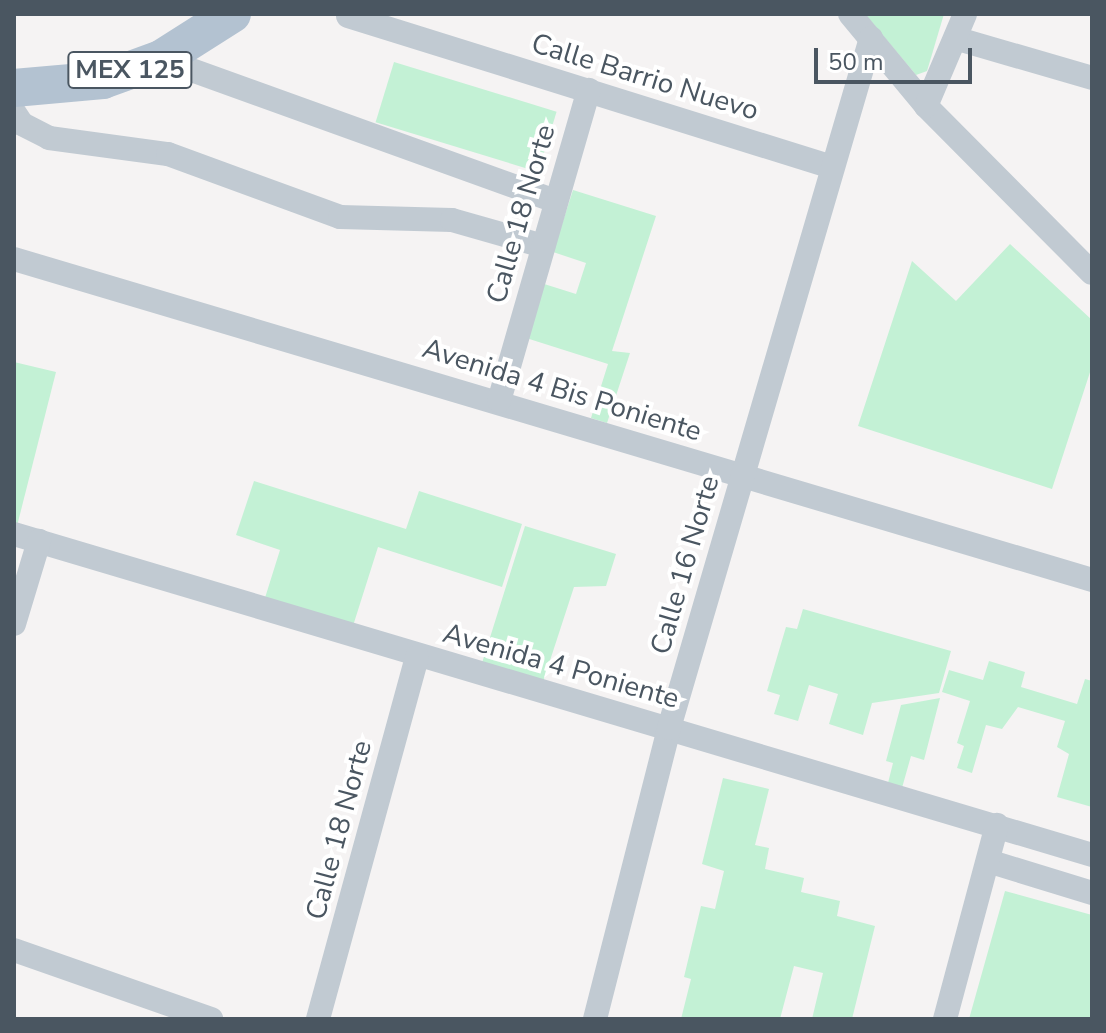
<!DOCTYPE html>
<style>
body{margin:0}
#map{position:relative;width:1106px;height:1033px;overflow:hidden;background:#f5f3f3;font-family:"Nunito Sans",sans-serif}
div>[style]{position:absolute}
.green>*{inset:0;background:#c3f1d5;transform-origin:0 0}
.minor>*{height:24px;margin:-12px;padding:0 12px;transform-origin:12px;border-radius:12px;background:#c1cad2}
.primary>*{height:38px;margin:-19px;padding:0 19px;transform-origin:19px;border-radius:19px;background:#b3c2d1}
span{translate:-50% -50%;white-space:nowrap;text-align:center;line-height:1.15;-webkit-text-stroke:8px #fff;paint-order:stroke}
.shield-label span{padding:2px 6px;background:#fff;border:2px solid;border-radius:6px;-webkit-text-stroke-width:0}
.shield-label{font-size:26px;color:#4a5661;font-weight:700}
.street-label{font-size:28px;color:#4a5661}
.frame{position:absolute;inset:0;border:16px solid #4a5661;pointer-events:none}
.scale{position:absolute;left:814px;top:48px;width:158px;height:36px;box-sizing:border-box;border:4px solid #4a5661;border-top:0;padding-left:10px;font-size:24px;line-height:28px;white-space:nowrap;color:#4a5661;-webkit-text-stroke:6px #fff;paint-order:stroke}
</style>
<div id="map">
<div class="green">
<div style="clip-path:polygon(865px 14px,944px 14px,927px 71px,916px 75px)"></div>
<div style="left:394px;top:62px;width:170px;height:63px;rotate:17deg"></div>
<div style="clip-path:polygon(573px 190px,656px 216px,612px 351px,630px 353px,607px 423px,591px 418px,608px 364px,523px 337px,541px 283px,576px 294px,586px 263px,553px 252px)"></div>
<div style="clip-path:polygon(1010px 244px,1092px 320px,1092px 366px,1052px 489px,858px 426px,912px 261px,956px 301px)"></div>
<div style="clip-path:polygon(14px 362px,56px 372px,17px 526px,14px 525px)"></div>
<div style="clip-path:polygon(254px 481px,406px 529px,419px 491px,522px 524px,502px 587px,378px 547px,352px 629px,264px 601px,280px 550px,236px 535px)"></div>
<div style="clip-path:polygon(525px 526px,616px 554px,606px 586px,574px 587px,543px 682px,482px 663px)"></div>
<div style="clip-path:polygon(803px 609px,951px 651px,939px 693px,872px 703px,863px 735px,829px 724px,838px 694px,809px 685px,798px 721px,774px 714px,780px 695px,767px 691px,786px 627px,797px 629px)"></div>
<div style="clip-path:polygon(989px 661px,1025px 672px,1021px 687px,1077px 704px,1085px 679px,1092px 681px,1092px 807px,1057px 797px,1069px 754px,1057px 747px,1065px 721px,1018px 707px,1002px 729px,986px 725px,972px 773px,957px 768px,964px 746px,957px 743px,970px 701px,942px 692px,949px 670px,983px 680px)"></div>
<div style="clip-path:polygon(940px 698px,924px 760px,911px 756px,900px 795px,886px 791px,893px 763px,886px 761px,901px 705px)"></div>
<div style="clip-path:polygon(723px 778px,769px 789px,755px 845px,769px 848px,765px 869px,804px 878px,801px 892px,840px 901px,837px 916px,875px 926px,852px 1019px,812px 1019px,823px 973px,794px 966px,780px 1019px,681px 1019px,691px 979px,684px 977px,701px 906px,715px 909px,724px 871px,702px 864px)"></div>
<div style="clip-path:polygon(1005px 891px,1092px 915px,1092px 1019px,969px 1019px)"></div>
</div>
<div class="minor">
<div style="left:850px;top:14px;width:119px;rotate:50.4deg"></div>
<div style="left:926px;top:106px;width:235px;rotate:45.2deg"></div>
<div style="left:348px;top:16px;width:507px;rotate:17.33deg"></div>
<div style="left:958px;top:39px;width:140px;rotate:16.2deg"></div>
<div style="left:161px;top:59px;width:419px;rotate:19.8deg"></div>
<div style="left:926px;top:106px;width:100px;rotate:-67deg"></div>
<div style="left:14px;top:112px;width:14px;rotate:56deg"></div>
<div style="left:22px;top:124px;width:30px;rotate:27deg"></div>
<div style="left:49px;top:138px;width:120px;rotate:7.7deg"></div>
<div style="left:168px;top:154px;width:183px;rotate:20.1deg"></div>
<div style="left:340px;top:217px;width:112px;rotate:1.5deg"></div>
<div style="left:452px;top:220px;width:95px;rotate:15.9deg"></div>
<div style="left:14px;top:259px;width:1125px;rotate:16.58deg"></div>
<div style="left:499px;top:401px;width:324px;rotate:-73.9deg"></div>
<div style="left:14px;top:534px;width:1125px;rotate:16.58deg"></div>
<div style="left:14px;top:624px;width:87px;rotate:-73.2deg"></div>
<div style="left:988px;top:861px;width:109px;rotate:17.1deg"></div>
<div style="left:14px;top:950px;width:209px;rotate:19.3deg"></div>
<div style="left:318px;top:1019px;width:375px;rotate:-74.7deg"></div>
<div style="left:595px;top:1019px;width:300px;rotate:-75.7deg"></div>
<div style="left:669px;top:728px;width:719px;rotate:-73.68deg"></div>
<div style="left:945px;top:1019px;width:201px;rotate:-75deg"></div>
</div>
<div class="primary">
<div style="left:14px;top:88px;width:89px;rotate:-5.1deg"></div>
<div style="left:103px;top:80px;width:62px;rotate:-19.9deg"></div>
<div style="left:161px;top:59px;width:84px;rotate:-32.4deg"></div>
</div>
<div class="shield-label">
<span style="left:130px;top:70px">MEX 125</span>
</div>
<div class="street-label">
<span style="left:645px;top:77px;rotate:17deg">Calle Barrio Nuevo</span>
<span style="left:521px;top:214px;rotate:-74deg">Calle 18 Norte</span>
<span style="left:562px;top:390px;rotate:17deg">Avenida 4 Bis Poniente</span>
<span style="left:685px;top:565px;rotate:-74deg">Calle 16 Norte</span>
<span style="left:561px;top:666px;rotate:16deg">Avenida 4 Poniente</span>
<span style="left:339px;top:830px;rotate:-75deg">Calle 18 Norte</span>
</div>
<div class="frame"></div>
<div class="scale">50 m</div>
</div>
